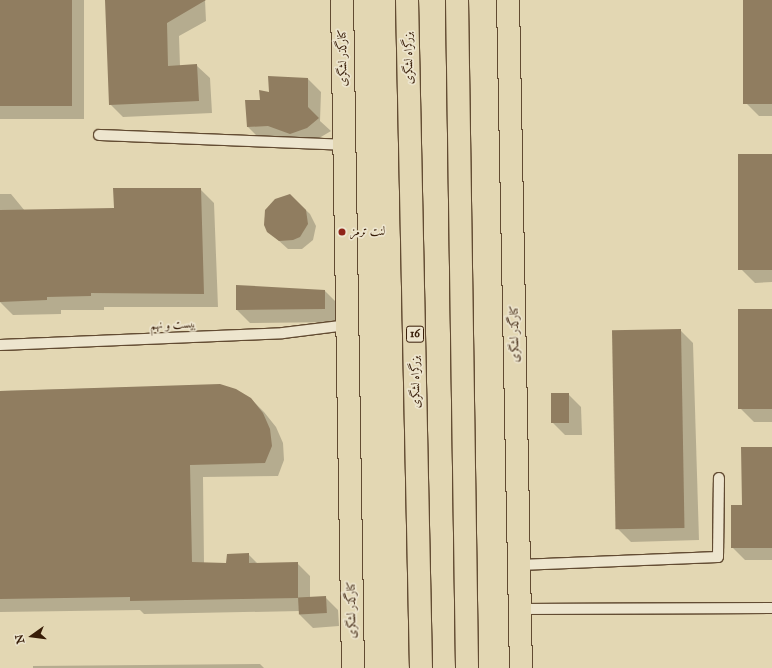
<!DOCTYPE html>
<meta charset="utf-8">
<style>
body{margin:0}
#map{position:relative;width:772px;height:668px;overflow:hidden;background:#e3d7b3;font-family:"IM FELL Great Primer",Amiri,serif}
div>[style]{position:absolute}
.shadow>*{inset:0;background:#0003;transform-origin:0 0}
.building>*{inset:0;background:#907d60;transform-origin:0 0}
.roads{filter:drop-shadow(1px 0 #624b32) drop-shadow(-1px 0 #624b32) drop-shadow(0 1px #624b32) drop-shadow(0 -1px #624b32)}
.lane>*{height:10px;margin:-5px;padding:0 5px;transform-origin:5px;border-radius:5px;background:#ede5ce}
.primary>*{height:22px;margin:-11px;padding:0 11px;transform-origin:11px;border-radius:11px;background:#e3d7b3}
.highway>*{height:22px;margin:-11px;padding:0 11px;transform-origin:11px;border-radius:11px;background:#e3d7b3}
.dots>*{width:11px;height:11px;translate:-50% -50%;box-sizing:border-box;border:2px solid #ede5ce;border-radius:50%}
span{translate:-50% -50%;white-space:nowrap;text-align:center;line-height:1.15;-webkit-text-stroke:3.5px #ede5ce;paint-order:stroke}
.shield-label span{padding:1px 3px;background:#ede5ce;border:1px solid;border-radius:3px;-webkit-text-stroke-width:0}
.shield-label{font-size:11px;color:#371c07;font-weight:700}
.street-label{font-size:12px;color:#371c07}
.poi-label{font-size:12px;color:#371c07}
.left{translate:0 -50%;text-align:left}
.north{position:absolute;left:12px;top:616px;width:40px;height:40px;-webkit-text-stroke:3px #ede5ce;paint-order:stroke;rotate:256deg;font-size:11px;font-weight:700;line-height:16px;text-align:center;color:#371c07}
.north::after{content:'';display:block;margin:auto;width:14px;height:18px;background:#371c07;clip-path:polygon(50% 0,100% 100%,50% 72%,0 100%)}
</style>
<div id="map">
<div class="shadow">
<div style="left:0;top:0;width:84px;height:119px"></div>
<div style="clip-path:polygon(107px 0,205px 0,206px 21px,179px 36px,180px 66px,197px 66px,210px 78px,212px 113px,123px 117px,110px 104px)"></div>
<div style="clip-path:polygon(744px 0,772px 0,772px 116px,759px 116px,746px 103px)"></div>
<div style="clip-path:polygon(308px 79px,321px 92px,320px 121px,331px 131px,304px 147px,261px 140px,248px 127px,262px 101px,271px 93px)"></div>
<div style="clip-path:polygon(772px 155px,772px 282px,755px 283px,742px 270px)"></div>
<div style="clip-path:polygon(200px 189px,214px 203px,218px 307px,104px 307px,104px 310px,61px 310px,61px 314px,13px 315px,0 302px,0 194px,11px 194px,25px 211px,115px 209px)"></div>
<div style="clip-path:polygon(290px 195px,310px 214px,316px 226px,313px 240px,302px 249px,288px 249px,268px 231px)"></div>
<div style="clip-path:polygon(237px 286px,325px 291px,338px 304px,337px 322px,250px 323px,237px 310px)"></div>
<div style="clip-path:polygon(772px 310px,772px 422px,754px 422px,741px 409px)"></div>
<div style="clip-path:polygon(680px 330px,693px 343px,699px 540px,631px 542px,618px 529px)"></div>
<div style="clip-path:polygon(220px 385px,251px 399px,264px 412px,276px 427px,283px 443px,284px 460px,278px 476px,203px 477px,204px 563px,227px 564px,248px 554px,258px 564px,297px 563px,310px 576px,310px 598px,325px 597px,338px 610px,339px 626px,313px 628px,300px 615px,300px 611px,144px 614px,140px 610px,0 612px,0 391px)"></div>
<div style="clip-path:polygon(568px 394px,581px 407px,582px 435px,565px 435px,552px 422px)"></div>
<div style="clip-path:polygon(772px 448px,772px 560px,745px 560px,732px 547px,743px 506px)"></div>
<div style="clip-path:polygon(260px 664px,264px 668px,33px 668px,33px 666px)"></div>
</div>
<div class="building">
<div style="left:0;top:0;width:72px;height:106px"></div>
<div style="clip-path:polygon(105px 0,206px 0,167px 23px,168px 66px,197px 64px,199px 101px,109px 105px)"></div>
<div style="left:743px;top:0;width:29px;height:104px"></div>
<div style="clip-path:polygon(268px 76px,308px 78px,308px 107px,319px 118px,307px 128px,290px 134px,268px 126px,247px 127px,245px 100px,260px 100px,259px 90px,269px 92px)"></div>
<div style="left:772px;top:154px;width:116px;height:34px;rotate:90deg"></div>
<div style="clip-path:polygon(113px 188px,201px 188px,204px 294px,91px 293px,91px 296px,47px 297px,47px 300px,0 302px,0 210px,114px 208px)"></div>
<div style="clip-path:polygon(290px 194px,306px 210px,308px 224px,300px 237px,293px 240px,279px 241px,267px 232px,264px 225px,265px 210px,275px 199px)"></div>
<div style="clip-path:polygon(236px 285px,325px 290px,325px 309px,236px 310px)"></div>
<div style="left:772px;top:309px;width:100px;height:34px;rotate:90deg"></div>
<div style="left:681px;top:329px;width:199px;height:69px;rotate:89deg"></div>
<div style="clip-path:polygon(220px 384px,236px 389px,251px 398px,263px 413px,270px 429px,272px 446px,265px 463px,190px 465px,192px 562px,226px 563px,227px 554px,249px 553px,249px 563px,298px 562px,298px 598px,130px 601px,130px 597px,0 599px,0 391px)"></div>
<div style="left:569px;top:393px;width:30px;height:18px;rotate:90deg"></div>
<div style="clip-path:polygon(741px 447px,772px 447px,772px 548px,731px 548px,731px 505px,742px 505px)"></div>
<div style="left:326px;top:596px;width:17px;height:28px;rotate:87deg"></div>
</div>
<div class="roads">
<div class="lane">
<div style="left:99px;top:135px;width:245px;rotate:2.3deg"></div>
<div style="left:0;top:345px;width:283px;rotate:-2.4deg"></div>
<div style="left:283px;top:333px;width:64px;rotate:-7.1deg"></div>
<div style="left:519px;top:565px;width:199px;rotate:-2.3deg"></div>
<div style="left:718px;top:557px;width:79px;rotate:-89.3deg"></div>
<div style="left:520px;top:609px;width:252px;rotate:-0.2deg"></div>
</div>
<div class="primary">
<div style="left:342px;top:0;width:668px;rotate:89.06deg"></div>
<div style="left:508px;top:0;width:668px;rotate:88.89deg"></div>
</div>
<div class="highway">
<div style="left:407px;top:0;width:668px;rotate:88.8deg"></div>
<div style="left:457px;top:0;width:668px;rotate:89.14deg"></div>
</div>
</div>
<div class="dots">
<div style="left:342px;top:232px;background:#8f2418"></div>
</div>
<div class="shield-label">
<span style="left:415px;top:334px">16</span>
</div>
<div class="street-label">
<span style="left:343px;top:58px;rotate:-91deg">کنارگذر لشگری</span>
<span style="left:409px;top:58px;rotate:-91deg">بزرگراه لشگری</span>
<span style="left:173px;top:325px;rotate:-2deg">بیست و نهم</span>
<span style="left:515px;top:334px;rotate:-91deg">کنارگذر لشگری</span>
<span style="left:416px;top:382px;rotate:-91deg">بزرگراه لشگری</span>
<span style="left:352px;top:610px;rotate:-91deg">کنارگذر لشگری</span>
</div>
<div class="poi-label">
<span class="left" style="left:350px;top:232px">لنت ترمز</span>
</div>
<div class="north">N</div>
</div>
